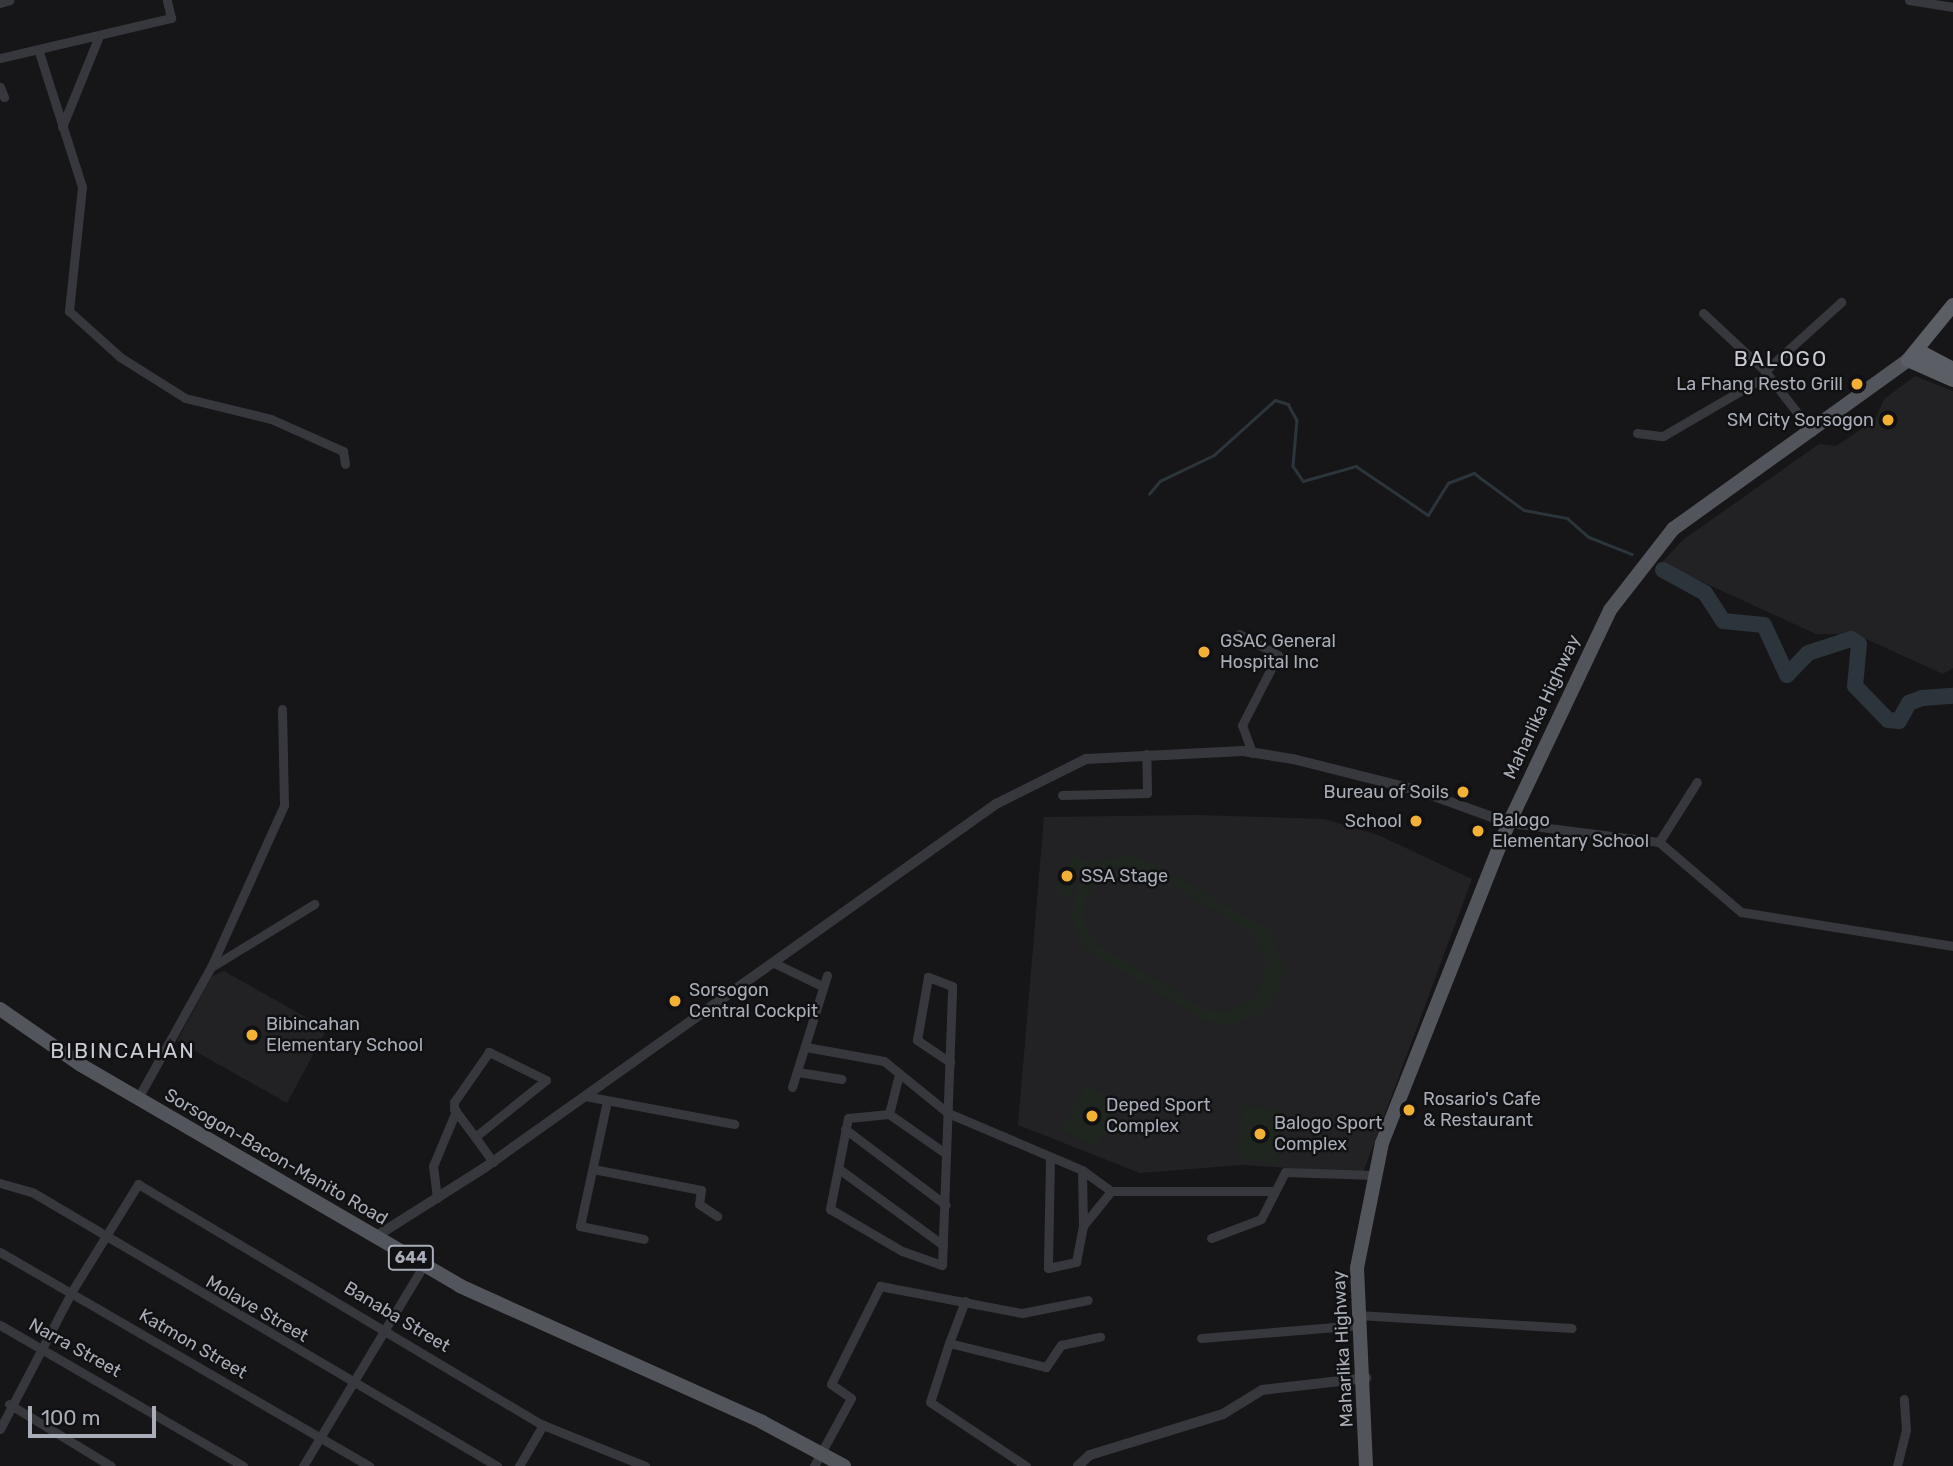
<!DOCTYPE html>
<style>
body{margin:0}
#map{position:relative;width:1953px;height:1466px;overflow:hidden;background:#161618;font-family:Rubik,sans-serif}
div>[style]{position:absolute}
.built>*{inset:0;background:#222225}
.green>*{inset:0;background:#1e261f;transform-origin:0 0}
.stream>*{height:2.5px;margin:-1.25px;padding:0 1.25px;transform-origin:1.25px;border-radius:1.25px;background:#2c353c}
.river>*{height:16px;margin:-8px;padding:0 8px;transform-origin:8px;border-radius:8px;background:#2c353c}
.minor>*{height:9px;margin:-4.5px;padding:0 4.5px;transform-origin:4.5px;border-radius:4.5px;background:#37383d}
.tertiary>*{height:10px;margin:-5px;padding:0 5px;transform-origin:5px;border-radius:5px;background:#37383d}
.primary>*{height:14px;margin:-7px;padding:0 7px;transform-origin:7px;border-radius:7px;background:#53555c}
.trunk>*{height:14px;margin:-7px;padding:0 7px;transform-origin:7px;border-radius:7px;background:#5b5e65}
.dots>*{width:19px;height:19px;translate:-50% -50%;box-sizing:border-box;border:4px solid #111113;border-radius:50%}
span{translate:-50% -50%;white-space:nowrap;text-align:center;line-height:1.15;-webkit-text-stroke:5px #111113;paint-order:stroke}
.shield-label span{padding:2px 5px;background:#111113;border:2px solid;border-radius:5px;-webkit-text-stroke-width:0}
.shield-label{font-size:16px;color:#a8adb8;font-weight:700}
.poi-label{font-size:18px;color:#a8adb8}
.right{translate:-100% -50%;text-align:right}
.left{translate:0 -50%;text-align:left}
.street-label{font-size:18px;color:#a8adb8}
.quarter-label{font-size:21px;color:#c9ccd4;letter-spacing:2px}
.scale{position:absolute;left:28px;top:1406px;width:128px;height:32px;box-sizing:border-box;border:4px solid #a8adb8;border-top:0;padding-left:9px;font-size:21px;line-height:24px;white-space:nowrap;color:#a8adb8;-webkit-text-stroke:5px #111113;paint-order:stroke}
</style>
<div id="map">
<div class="built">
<div style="clip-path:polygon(1915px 376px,1953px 391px,1953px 668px,1943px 674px,1855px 634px,1816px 634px,1661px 563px,1684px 539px,1819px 444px,1836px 446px,1875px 420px,1884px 399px)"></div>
<div style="clip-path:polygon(1197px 815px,1324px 819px,1378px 835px,1472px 879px,1363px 1173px,1242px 1165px,1140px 1173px,1018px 1125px,1044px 817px)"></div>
<div style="clip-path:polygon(224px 971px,327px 1029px,287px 1103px,177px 1041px,212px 976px)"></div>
</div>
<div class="green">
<div style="clip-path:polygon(evenodd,1133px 854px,1270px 930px,1284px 969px,1278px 993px,1262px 1013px,1231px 1025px,1206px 1021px,1085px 949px,1071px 918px,1077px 885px,1100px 861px,1133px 854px,1121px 867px,1150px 872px,1252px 933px,1267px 960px,1257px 997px,1230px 1012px,1207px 1010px,1098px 945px,1085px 926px,1084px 902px,1100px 876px,1121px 867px)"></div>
<div style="clip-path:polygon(1072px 856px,1092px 863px,1076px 879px,1069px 901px,1054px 889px)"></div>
<div style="left:1087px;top:1084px;width:39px;height:51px;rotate:29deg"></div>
<div style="left:1243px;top:1106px;width:40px;height:52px;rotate:7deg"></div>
</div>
<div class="stream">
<div style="left:1149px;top:494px;width:17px;rotate:-50deg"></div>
<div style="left:1160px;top:481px;width:60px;rotate:-25.7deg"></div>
<div style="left:1214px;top:455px;width:82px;rotate:-42deg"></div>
<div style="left:1275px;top:400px;width:14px;rotate:17deg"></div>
<div style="left:1288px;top:404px;width:18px;rotate:61deg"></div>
<div style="left:1297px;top:420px;width:46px;rotate:95deg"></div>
<div style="left:1293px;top:466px;width:18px;rotate:56deg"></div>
<div style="left:1303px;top:481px;width:55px;rotate:-15.8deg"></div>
<div style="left:1356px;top:466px;width:87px;rotate:34.2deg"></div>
<div style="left:1428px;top:515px;width:38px;rotate:-58deg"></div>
<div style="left:1448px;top:483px;width:28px;rotate:-21deg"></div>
<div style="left:1474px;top:473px;width:62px;rotate:36.5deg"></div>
<div style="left:1524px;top:510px;width:44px;rotate:10.5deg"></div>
<div style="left:1567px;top:518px;width:29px;rotate:41deg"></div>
<div style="left:1589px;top:537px;width:46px;rotate:21.6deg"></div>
</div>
<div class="river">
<div style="left:1663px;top:570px;width:48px;rotate:28.7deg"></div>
<div style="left:1705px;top:593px;width:33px;rotate:57deg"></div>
<div style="left:1723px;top:621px;width:41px;rotate:5.6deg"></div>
<div style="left:1764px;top:625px;width:55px;rotate:65.3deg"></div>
<div style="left:1787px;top:675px;width:30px;rotate:-46deg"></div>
<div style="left:1808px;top:653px;width:45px;rotate:-18deg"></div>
<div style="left:1851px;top:639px;width:9px;rotate:32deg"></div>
<div style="left:1859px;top:644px;width:42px;rotate:95.4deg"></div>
<div style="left:1855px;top:686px;width:47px;rotate:45.9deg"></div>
<div style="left:1888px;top:720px;width:11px;rotate:5deg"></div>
<div style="left:1899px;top:721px;width:21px;rotate:-61deg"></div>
<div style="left:1909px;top:703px;width:14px;rotate:-21deg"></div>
<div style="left:1922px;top:698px;width:31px;rotate:-4deg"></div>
</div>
<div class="minor">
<div style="left:1909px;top:0;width:45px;rotate:9deg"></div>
<div style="left:0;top:3px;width:10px;rotate:-17deg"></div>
<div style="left:39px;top:52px;width:142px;rotate:72.3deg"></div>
<div style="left:82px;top:187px;width:125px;rotate:96deg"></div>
<div style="left:69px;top:311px;width:69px;rotate:42deg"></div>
<div style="left:120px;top:357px;width:77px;rotate:32.2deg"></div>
<div style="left:185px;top:398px;width:89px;rotate:13.7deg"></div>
<div style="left:271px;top:419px;width:79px;rotate:24deg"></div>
<div style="left:343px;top:451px;width:13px;rotate:81deg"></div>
<div style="left:0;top:58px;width:176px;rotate:-13.2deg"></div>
<div style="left:171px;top:18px;width:18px;rotate:-103deg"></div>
<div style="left:0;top:87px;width:11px;rotate:68deg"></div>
<div style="left:62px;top:127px;width:98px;rotate:-67.9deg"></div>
<div style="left:1703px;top:313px;width:85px;rotate:43.1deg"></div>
<div style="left:1765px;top:371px;width:77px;rotate:52.4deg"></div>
<div style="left:1765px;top:371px;width:103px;rotate:-42.2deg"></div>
<div style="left:1637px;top:433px;width:26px;rotate:7deg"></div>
<div style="left:1663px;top:436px;width:121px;rotate:-30.2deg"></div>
<div style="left:1239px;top:634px;width:44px;rotate:28.3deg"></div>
<div style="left:1278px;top:655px;width:79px;rotate:117.2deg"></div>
<div style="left:1242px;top:725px;width:30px;rotate:70deg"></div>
<div style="left:1062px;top:795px;width:85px;rotate:-1.3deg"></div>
<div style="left:1147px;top:793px;width:39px;rotate:-91deg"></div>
<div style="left:1509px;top:823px;width:151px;rotate:7.2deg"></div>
<div style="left:1659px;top:842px;width:108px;rotate:40.5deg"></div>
<div style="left:1741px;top:912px;width:215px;rotate:9.1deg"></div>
<div style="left:1659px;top:842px;width:71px;rotate:-57.7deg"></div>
<div style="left:774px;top:963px;width:53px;rotate:25.6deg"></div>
<div style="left:213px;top:966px;width:119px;rotate:-31.5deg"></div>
<div style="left:806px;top:1047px;width:79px;rotate:10.2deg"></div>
<div style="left:884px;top:1061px;width:82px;rotate:39.1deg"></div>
<div style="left:948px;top:1113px;width:146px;rotate:23deg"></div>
<div style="left:1082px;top:1170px;width:36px;rotate:36deg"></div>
<div style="left:1111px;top:1191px;width:163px"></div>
<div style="left:798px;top:1072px;width:44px;rotate:9.2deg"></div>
<div style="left:898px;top:1078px;width:37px;rotate:104deg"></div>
<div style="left:889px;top:1114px;width:41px;rotate:174.4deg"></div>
<div style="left:848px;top:1118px;width:93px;rotate:101.2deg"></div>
<div style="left:830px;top:1209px;width:83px;rotate:30.3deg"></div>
<div style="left:902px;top:1251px;width:42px;rotate:19.3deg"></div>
<div style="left:942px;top:1265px;width:279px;rotate:-87.9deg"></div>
<div style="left:952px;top:986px;width:26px;rotate:-159deg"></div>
<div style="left:928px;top:977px;width:64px;rotate:99.9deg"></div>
<div style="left:917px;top:1040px;width:40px;rotate:34deg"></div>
<div style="left:792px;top:1087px;width:117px;rotate:-72.6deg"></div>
<div style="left:585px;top:1096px;width:152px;rotate:10.6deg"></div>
<div style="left:138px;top:1098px;width:150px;rotate:-60.9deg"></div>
<div style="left:211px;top:967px;width:178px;rotate:-65.7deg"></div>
<div style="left:284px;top:805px;width:96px;rotate:-91.2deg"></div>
<div style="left:607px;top:1101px;width:128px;rotate:102.2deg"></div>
<div style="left:580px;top:1226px;width:65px;rotate:11.5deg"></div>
<div style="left:889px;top:1114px;width:68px;rotate:34.9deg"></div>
<div style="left:845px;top:1129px;width:126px;rotate:37deg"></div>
<div style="left:475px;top:1137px;width:91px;rotate:-38.8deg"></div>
<div style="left:546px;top:1080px;width:64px;rotate:-153.8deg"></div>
<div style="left:489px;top:1052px;width:61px;rotate:125deg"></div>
<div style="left:454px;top:1102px;width:7px;rotate:90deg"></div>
<div style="left:454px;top:1109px;width:35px;rotate:53deg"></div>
<div style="left:475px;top:1137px;width:31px;rotate:54deg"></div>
<div style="left:1050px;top:1159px;width:109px;rotate:91.1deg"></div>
<div style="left:1048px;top:1268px;width:29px;rotate:-12deg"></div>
<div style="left:1076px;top:1262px;width:37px;rotate:-79deg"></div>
<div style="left:1083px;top:1226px;width:45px;rotate:-51.3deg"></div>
<div style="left:593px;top:1169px;width:110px;rotate:11deg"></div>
<div style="left:701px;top:1190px;width:14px;rotate:98deg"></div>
<div style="left:699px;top:1204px;width:22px;rotate:34deg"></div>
<div style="left:839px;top:1169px;width:129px;rotate:36.2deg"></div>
<div style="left:1082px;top:1170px;width:56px;rotate:89deg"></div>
<div style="left:0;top:1183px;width:33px;rotate:16deg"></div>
<div style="left:32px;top:1192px;width:540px;rotate:30.51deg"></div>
<div style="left:437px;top:1198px;width:32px;rotate:-97deg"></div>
<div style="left:433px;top:1166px;width:60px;rotate:-67.3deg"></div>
<div style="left:1211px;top:1238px;width:53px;rotate:-20.8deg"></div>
<div style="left:1261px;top:1219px;width:53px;rotate:-62.9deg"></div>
<div style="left:1285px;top:1172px;width:88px;rotate:2deg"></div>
<div style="left:0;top:1252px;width:427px;rotate:30.1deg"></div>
<div style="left:1358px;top:1315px;width:214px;rotate:3.5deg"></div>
<div style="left:0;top:1325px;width:281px;rotate:30.1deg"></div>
<div style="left:1201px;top:1338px;width:159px;rotate:-4.7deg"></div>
<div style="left:949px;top:1343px;width:45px;rotate:-69.1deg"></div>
<div style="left:9px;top:1404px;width:119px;rotate:31.3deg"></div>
<div style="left:0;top:1429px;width:156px;rotate:-62.4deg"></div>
<div style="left:72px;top:1291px;width:126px;rotate:-58.3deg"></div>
<div style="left:138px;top:1184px;width:471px;rotate:30.8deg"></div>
<div style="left:543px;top:1425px;width:110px;rotate:21.9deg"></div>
<div style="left:303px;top:1466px;width:233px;rotate:-59deg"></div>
<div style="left:519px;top:1466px;width:48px;rotate:-59.7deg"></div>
<div style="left:814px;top:1466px;width:77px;rotate:-61.4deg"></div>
<div style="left:851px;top:1398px;width:24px;rotate:-145deg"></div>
<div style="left:831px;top:1384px;width:110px;rotate:-63.4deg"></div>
<div style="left:880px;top:1286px;width:145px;rotate:10.8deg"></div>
<div style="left:1022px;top:1313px;width:67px;rotate:-11.1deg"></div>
<div style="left:1026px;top:1466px;width:115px;rotate:-146.3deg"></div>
<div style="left:930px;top:1402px;width:62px;rotate:-72.1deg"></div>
<div style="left:949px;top:1343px;width:100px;rotate:13.9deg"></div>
<div style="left:1046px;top:1367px;width:27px;rotate:-56deg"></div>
<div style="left:1061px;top:1345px;width:40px;rotate:-12deg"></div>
<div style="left:1897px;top:1466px;width:37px;rotate:-76deg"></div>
<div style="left:1906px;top:1430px;width:31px;rotate:-94deg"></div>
</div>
<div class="tertiary">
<div style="left:375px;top:1237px;width:129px;rotate:-32.3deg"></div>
<div style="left:484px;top:1168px;width:628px;rotate:-35.41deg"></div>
<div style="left:996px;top:804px;width:101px;rotate:-26.6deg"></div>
<div style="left:1086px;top:759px;width:157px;rotate:-2.9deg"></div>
<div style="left:1243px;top:751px;width:51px;rotate:9.1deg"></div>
<div style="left:1293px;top:759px;width:131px;rotate:14.1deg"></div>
<div style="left:1420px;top:791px;width:95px;rotate:19.8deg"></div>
<div style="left:1078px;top:1466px;width:16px;rotate:-43deg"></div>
<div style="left:1090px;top:1455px;width:139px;rotate:-17.1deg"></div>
<div style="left:1223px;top:1414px;width:46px;rotate:-31.6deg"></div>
<div style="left:1262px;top:1390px;width:105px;rotate:-6.6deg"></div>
</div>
<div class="primary">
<div style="left:0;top:1009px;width:98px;rotate:34.7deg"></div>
<div style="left:81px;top:1065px;width:439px;rotate:30.2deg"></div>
<div style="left:460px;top:1286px;width:331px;rotate:24.2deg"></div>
<div style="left:762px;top:1422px;width:93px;rotate:28.2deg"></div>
<div style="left:1366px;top:1466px;width:198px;rotate:-92.6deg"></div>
<div style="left:1357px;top:1268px;width:127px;rotate:-78.7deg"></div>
<div style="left:1382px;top:1143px;width:344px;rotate:-68.4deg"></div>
<div style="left:1509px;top:823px;width:236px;rotate:-64.6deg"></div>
<div style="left:1610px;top:610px;width:103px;rotate:-52.1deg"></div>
<div style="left:1673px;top:529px;width:289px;rotate:-35.7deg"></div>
</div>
<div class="trunk">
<div style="left:1953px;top:305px;width:71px;rotate:129.3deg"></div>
<div style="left:1908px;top:360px;width:49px;rotate:24deg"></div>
<div style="left:1917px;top:350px;width:41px;rotate:27.8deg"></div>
</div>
<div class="dots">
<div style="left:1857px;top:384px;background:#f2b134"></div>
<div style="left:1888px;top:420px;background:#f2b134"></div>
<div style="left:1204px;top:652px;background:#f2b134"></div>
<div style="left:1463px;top:792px;background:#f2b134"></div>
<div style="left:1416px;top:821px;background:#f2b134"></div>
<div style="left:1478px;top:831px;background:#f2b134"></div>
<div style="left:1067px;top:876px;background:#f2b134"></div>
<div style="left:675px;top:1001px;background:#f2b134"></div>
<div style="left:252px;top:1035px;background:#f2b134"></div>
<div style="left:1409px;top:1110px;background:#f2b134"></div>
<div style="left:1092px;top:1116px;background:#f2b134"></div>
<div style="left:1260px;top:1134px;background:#f2b134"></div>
</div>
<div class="shield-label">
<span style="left:411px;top:1258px">644</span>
</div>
<div class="poi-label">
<span class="right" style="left:1843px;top:384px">La Fhang Resto Grill</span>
<span class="right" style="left:1874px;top:420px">SM City Sorsogon</span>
<span class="left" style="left:1220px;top:652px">GSAC General<br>Hospital Inc</span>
<span class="right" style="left:1449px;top:792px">Bureau of Soils</span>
<span class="right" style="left:1402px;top:821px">School</span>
<span class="left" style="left:1492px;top:831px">Balogo<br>Elementary School</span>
<span class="left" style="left:1081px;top:876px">SSA Stage</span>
<span class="left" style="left:689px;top:1001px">Sorsogon<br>Central Cockpit</span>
<span class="left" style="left:266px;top:1035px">Bibincahan<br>Elementary School</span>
<span class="left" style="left:1423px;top:1110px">Rosario's Cafe<br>&amp; Restaurant</span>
<span class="left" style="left:1106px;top:1116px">Deped Sport<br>Complex</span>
<span class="left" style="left:1274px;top:1134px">Balogo Sport<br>Complex</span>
</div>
<div class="street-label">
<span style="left:1542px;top:707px;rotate:-65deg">Maharlika Highway</span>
<span style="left:276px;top:1157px;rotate:30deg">Sorsogon-Bacon-Manito Road</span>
<span style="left:257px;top:1309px;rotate:30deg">Molave Street</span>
<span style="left:397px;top:1317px;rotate:31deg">Banaba Street</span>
<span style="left:193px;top:1344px;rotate:30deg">Katmon Street</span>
<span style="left:75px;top:1348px;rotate:29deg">Narra Street</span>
<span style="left:1343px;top:1349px;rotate:-93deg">Maharlika Highway</span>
</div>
<div class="quarter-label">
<span style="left:1781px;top:359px">BALOGO</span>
<span style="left:123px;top:1051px">BIBINCAHAN</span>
</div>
<div class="scale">100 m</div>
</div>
